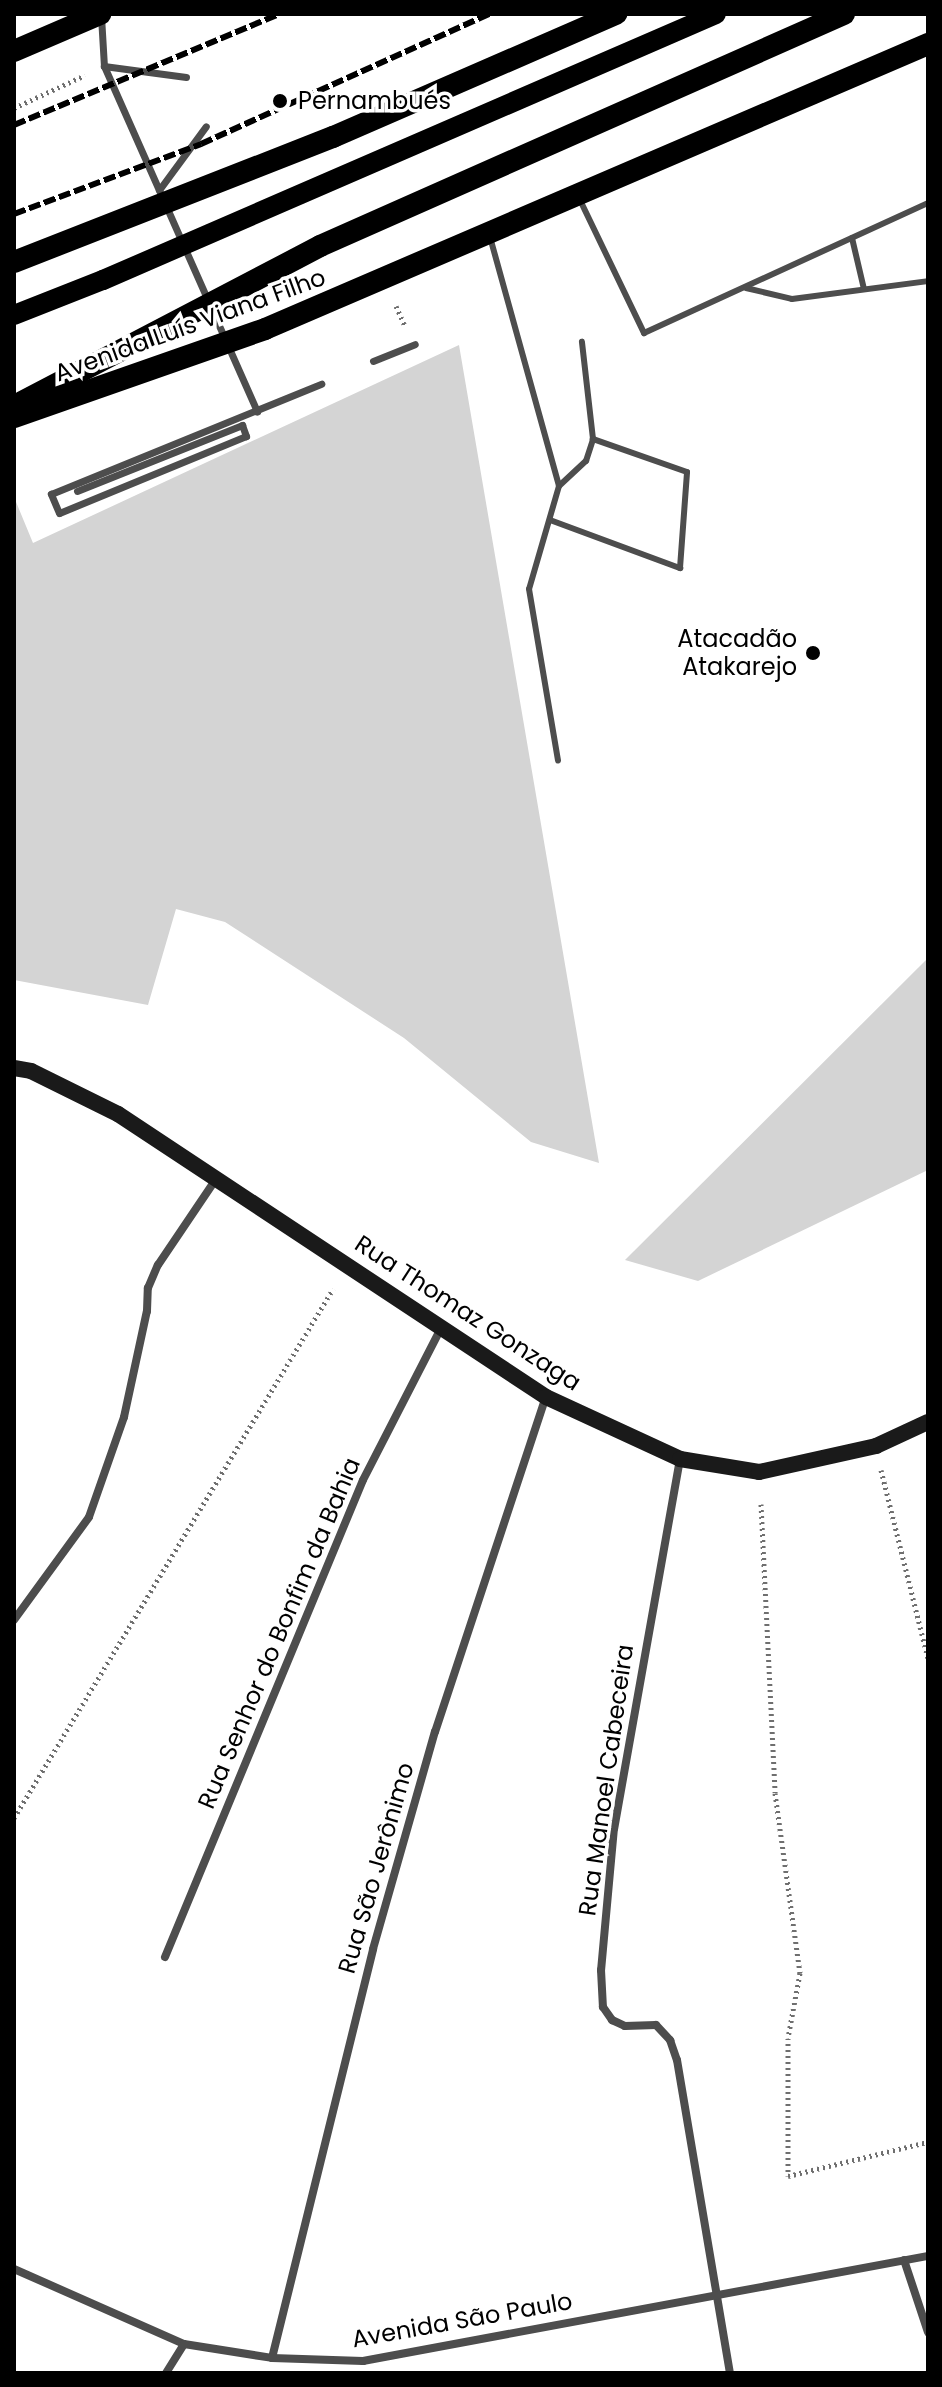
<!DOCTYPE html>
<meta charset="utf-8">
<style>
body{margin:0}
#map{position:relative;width:942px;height:2387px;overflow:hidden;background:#fff;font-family:Poppins,sans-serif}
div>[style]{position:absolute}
.green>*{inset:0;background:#d4d4d4}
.path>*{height:5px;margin-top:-2.5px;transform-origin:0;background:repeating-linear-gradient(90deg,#6f6f6f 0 2px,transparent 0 6px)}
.service>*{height:6px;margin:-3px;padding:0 3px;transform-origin:3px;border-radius:3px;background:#4d4d4d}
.pedestrian>*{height:7px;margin:-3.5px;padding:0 3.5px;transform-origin:3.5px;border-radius:3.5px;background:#4d4d4d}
.minor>*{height:8px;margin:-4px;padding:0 4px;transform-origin:4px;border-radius:4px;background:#4d4d4d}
.secondary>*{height:16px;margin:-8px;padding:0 8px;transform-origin:8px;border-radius:8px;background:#1a1a1a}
.primary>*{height:20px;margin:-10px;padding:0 10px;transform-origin:10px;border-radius:10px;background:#000}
.trunk>*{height:22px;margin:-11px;padding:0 11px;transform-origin:11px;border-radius:11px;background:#000}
.rail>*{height:6px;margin-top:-3px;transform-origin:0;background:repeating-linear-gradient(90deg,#000 0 12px,transparent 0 16px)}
.dots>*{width:22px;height:22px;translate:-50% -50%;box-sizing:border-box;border:4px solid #fff;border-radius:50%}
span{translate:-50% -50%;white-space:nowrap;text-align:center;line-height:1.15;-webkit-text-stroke:7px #fff;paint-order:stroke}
.poi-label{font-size:24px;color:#000}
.left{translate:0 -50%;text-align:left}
.right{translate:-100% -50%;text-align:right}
.street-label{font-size:24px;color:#000}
.frame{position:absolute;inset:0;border:16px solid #000;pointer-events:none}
</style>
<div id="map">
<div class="green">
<div style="clip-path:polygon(459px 345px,599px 1163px,531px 1142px,404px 1038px,225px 922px,176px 909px,148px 1005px,14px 980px,14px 497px,33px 543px)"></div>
<div style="clip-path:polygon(928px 958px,928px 1170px,698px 1281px,625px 1260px)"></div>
</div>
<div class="path">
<div style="left:14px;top:108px;width:78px;rotate:-24.9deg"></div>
<div style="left:396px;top:306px;width:22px;rotate:66deg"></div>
<div style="left:881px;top:1470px;width:194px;rotate:76deg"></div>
<div style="left:761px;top:1504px;width:289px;rotate:87.2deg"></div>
<div style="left:775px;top:1793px;width:182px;rotate:82.1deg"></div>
<div style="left:800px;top:1973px;width:66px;rotate:100.5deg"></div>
<div style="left:788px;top:2038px;width:138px;rotate:90deg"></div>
<div style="left:788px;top:2176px;width:144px;rotate:-13.7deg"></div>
<div style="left:14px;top:1818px;width:618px;rotate:-58.91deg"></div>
</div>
<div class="service">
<div style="left:580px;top:200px;width:148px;rotate:64.3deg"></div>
<div style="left:644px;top:333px;width:312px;rotate:-24.6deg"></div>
<div style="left:490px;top:237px;width:258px;rotate:74.5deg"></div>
<div style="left:559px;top:486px;width:107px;rotate:106.2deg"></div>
<div style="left:529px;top:589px;width:174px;rotate:80.4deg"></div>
<div style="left:852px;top:238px;width:52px;rotate:76.8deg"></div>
<div style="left:746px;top:288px;width:47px;rotate:13.4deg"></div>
<div style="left:792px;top:299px;width:137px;rotate:-7.5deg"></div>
<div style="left:559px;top:486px;width:37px;rotate:-43deg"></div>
<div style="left:586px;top:461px;width:23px;rotate:-72deg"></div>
<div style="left:593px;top:439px;width:98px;rotate:-96.5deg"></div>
<div style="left:550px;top:520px;width:139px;rotate:20.3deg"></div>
<div style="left:680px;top:568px;width:96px;rotate:-85.8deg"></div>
<div style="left:687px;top:472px;width:100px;rotate:-160.7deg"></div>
</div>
<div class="pedestrian">
<div style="left:101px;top:16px;width:50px;rotate:86.6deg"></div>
<div style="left:186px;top:77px;width:83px;rotate:-172.4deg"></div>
<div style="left:104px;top:66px;width:378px;rotate:66.1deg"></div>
<div style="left:159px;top:190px;width:79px;rotate:-53.7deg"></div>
<div style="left:373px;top:361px;width:45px;rotate:-22deg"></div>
<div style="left:77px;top:491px;width:178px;rotate:-21.8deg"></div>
<div style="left:242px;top:425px;width:12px;rotate:70deg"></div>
<div style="left:246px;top:436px;width:202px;rotate:157.6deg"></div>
<div style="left:59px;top:513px;width:21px;rotate:-113deg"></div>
<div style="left:51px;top:494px;width:292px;rotate:-22.2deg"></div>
</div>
<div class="minor">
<div style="left:680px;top:1459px;width:375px;rotate:100.1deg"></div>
<div style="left:614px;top:1828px;width:143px;rotate:95.2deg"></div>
<div style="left:601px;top:1970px;width:37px;rotate:87deg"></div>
<div style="left:603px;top:2007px;width:16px;rotate:55deg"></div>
<div style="left:612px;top:2020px;width:14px;rotate:25deg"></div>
<div style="left:625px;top:2026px;width:31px;rotate:-2deg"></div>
<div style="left:656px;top:2025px;width:21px;rotate:47deg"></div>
<div style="left:670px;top:2040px;width:21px;rotate:71deg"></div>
<div style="left:677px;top:2060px;width:317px;rotate:80.4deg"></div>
<div style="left:14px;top:1620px;width:127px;rotate:-53.9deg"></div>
<div style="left:89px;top:1517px;width:106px;rotate:-70.7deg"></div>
<div style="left:124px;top:1417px;width:108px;rotate:-77.8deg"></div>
<div style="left:147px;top:1311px;width:23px;rotate:-88deg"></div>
<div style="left:148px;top:1288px;width:25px;rotate:-67deg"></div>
<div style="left:158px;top:1265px;width:104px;rotate:-56deg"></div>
<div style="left:165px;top:1957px;width:516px;rotate:-67.46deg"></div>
<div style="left:363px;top:1480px;width:169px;rotate:-62.8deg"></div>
<div style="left:904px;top:2260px;width:76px;rotate:71.6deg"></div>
<div style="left:14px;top:2269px;width:186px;rotate:23.8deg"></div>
<div style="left:184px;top:2344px;width:89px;rotate:9deg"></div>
<div style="left:272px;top:2358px;width:91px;rotate:1.9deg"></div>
<div style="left:363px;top:2361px;width:575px;rotate:-10.53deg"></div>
<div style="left:272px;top:2358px;width:421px;rotate:-76.1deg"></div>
<div style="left:373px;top:1949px;width:226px;rotate:-74.1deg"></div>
<div style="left:435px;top:1732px;width:353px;rotate:-71.7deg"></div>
<div style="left:166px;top:2373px;width:34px;rotate:-58deg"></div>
</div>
<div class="secondary">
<div style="left:14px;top:1068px;width:17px;rotate:10deg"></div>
<div style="left:31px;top:1071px;width:97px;rotate:26.3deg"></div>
<div style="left:118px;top:1114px;width:513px;rotate:33.47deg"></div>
<div style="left:546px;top:1397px;width:148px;rotate:24.8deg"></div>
<div style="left:680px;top:1459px;width:80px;rotate:9.3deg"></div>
<div style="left:759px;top:1472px;width:120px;rotate:-12.5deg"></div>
<div style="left:876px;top:1446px;width:57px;rotate:-24.8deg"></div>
</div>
<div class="primary">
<div style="left:14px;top:315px;width:96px;rotate:-21.5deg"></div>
<div style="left:103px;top:280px;width:668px;rotate:-23.46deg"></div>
</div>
<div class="trunk">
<div style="left:14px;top:51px;width:94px;rotate:-23.3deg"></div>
<div style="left:14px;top:262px;width:343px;rotate:-21.4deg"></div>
<div style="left:333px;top:137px;width:309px;rotate:-23.5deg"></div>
<div style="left:22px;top:402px;width:336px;rotate:-27.6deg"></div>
<div style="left:320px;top:246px;width:573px;rotate:-23.88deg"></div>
<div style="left:14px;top:417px;width:266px;rotate:-19.3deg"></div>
<div style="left:265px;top:329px;width:722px;rotate:-23.26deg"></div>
</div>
<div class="rail">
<div style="left:14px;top:125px;width:287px;rotate:-22.7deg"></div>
<div style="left:14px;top:214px;width:200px;rotate:-20.5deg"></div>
<div style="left:201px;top:144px;width:316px;rotate:-24.3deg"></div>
</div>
<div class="dots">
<div style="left:280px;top:101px;background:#000"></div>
<div style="left:813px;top:653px;background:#000"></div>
</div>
<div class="poi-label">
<span class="left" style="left:298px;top:101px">Pernambués</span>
<span class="right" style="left:797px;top:653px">Atacadão<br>Atakarejo</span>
</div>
<div class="street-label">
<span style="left:190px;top:325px;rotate:-20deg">Avenida Luís Viana Filho</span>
<span style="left:468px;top:1313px;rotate:33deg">Rua Thomaz Gonzaga</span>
<span style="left:279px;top:1633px;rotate:-67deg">Rua Senhor do Bonfim da Bahia</span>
<span style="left:606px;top:1780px;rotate:-82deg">Rua Manoel Cabeceira</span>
<span style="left:376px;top:1868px;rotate:-74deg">Rua São Jerônimo</span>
<span style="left:462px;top:2320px;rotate:-10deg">Avenida São Paulo</span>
</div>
<div class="frame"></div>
</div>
